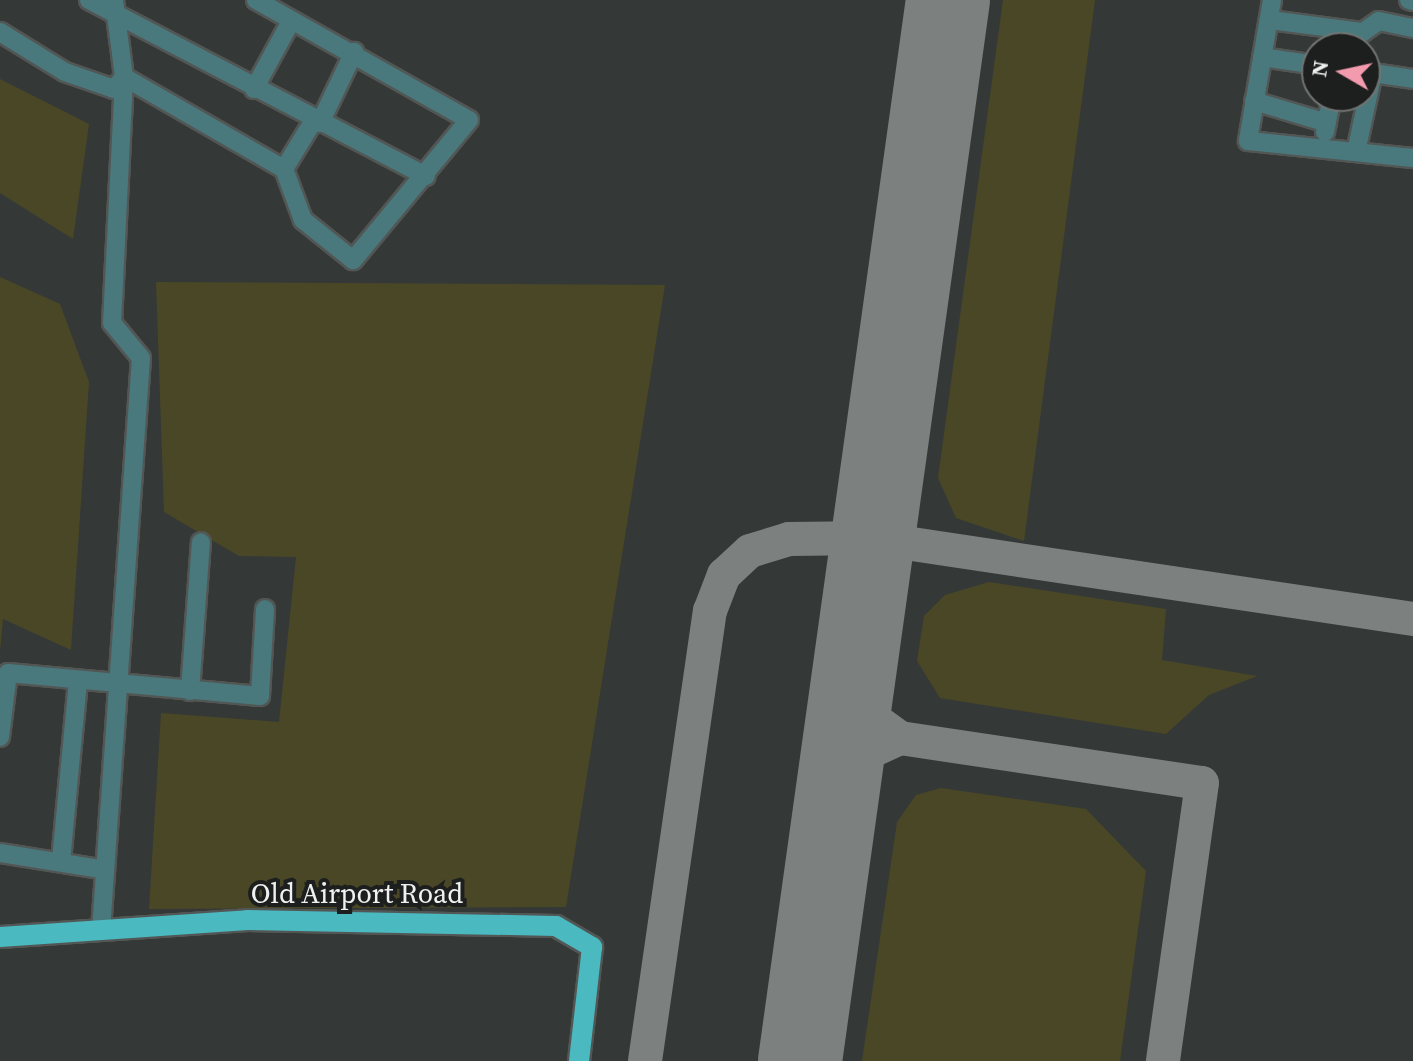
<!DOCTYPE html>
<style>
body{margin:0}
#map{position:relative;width:1413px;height:1061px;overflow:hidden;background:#343937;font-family:"Source Serif 4",serif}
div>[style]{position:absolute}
.green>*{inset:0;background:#4a4727}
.taxiway>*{height:34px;margin:-17px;padding:0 17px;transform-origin:17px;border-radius:17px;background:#7c817f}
.runway>*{height:84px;margin:-42px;padding:0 42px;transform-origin:42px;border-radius:42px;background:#7c817f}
.roads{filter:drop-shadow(2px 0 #525655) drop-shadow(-2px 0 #525655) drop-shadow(0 2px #525655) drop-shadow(0 -2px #525655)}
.minor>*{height:18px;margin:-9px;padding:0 9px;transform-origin:9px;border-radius:9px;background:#49797c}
.major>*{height:20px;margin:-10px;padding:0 10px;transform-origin:10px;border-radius:10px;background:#4ab9c0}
span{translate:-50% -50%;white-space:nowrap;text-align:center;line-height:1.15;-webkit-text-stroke:8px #1d1f1e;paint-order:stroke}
.street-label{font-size:28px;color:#eef1f0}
.north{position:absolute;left:1301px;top:32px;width:80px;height:80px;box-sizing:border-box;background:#1d1f1e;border:2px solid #717372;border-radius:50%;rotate:279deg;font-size:22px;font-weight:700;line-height:32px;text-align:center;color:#eef1f0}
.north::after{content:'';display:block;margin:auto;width:28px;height:36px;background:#f29aae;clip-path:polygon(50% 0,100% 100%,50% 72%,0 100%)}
</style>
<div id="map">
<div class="green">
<div style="clip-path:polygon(1003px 0,1095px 0,1024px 541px,956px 518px,938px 478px)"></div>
<div style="clip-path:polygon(0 79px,89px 124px,73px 239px,0 193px)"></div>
<div style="clip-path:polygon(0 277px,60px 304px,89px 382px,71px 650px,3px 619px,0 652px)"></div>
<div style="clip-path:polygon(156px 282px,665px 285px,566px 907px,149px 909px,161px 713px,279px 722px,296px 557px,239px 556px,164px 512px)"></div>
<div style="clip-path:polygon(989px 582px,1166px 609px,1162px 660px,1257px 676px,1209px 695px,1166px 734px,940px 698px,917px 661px,924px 616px,945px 595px)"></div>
<div style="clip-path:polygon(941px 788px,1086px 809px,1146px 871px,1120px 1061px,862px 1061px,897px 822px,916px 795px)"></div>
</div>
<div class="taxiway">
<div style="left:853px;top:676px;width:40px;rotate:69.8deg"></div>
<div style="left:867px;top:714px;width:41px;rotate:36deg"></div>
<div style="left:838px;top:787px;width:29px;rotate:-65deg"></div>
<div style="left:850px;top:761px;width:55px;rotate:-24.7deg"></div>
<div style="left:900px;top:738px;width:305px;rotate:8.5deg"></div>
<div style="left:1202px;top:783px;width:281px;rotate:98deg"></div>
<div style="left:645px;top:1061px;width:455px;rotate:-81.8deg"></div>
<div style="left:710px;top:611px;width:39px;rotate:-69deg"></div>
<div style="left:724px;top:575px;width:35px;rotate:-43deg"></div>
<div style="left:750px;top:551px;width:41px;rotate:-17.1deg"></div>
<div style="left:789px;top:539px;width:83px;rotate:-0.7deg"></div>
<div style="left:872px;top:538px;width:547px;rotate:8.52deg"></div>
</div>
<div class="runway">
<div style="left:800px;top:1061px;width:1071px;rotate:-82.06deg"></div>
</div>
<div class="roads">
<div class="minor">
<div style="left:89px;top:0;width:380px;rotate:27.6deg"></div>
<div style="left:256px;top:0;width:244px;rotate:29.4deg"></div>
<div style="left:469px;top:120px;width:182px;rotate:129.6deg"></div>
<div style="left:353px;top:260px;width:64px;rotate:-141.3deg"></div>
<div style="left:303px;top:220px;width:54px;rotate:-110.4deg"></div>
<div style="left:1272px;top:0;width:143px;rotate:99.7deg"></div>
<div style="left:1248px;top:141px;width:166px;rotate:5.9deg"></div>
<div style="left:1409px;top:0;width:4px;rotate:14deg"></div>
<div style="left:1270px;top:20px;width:94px;rotate:7.4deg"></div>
<div style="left:1363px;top:32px;width:19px;rotate:-35deg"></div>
<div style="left:1379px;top:21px;width:35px;rotate:12deg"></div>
<div style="left:0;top:32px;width:76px;rotate:31.6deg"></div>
<div style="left:65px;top:72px;width:52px;rotate:19.1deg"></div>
<div style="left:114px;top:89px;width:16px;rotate:-50deg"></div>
<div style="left:1262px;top:57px;width:56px;rotate:8.3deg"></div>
<div style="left:1373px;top:73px;width:40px;rotate:8.5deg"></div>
<div style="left:124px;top:77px;width:185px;rotate:29.9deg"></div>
<div style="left:284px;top:169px;width:57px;rotate:-58.5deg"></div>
<div style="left:254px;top:89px;width:77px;rotate:-61.4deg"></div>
<div style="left:1254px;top:101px;width:76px;rotate:16.8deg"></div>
<div style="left:320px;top:123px;width:79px;rotate:-64.4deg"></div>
<div style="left:1325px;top:132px;width:37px;rotate:-79deg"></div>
<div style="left:1356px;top:152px;width:81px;rotate:-77.9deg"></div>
<div style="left:1373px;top:73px;width:8px;rotate:-173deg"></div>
<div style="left:190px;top:691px;width:149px;rotate:-85.8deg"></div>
<div style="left:0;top:737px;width:64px;rotate:-82.9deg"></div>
<div style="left:8px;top:673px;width:253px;rotate:5.2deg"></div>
<div style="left:260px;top:696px;width:87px;rotate:-86.7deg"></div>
<div style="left:0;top:853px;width:101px;rotate:9.1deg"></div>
<div style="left:61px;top:861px;width:180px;rotate:-84.6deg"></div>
<div style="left:101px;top:930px;width:573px;rotate:-86deg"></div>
<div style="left:141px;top:358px;width:45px;rotate:-129.6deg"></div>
<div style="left:112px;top:323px;width:246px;rotate:-87.2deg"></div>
<div style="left:124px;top:77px;width:78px;rotate:-97.4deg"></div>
</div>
<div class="major">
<div style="left:0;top:937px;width:248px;rotate:-3.9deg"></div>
<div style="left:247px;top:920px;width:309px;rotate:1.1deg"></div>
<div style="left:556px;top:926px;width:42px;rotate:30.3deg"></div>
<div style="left:592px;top:947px;width:115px;rotate:96.5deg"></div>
</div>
</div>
<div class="street-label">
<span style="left:357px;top:893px">Old Airport Road</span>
</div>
<div class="north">N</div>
</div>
